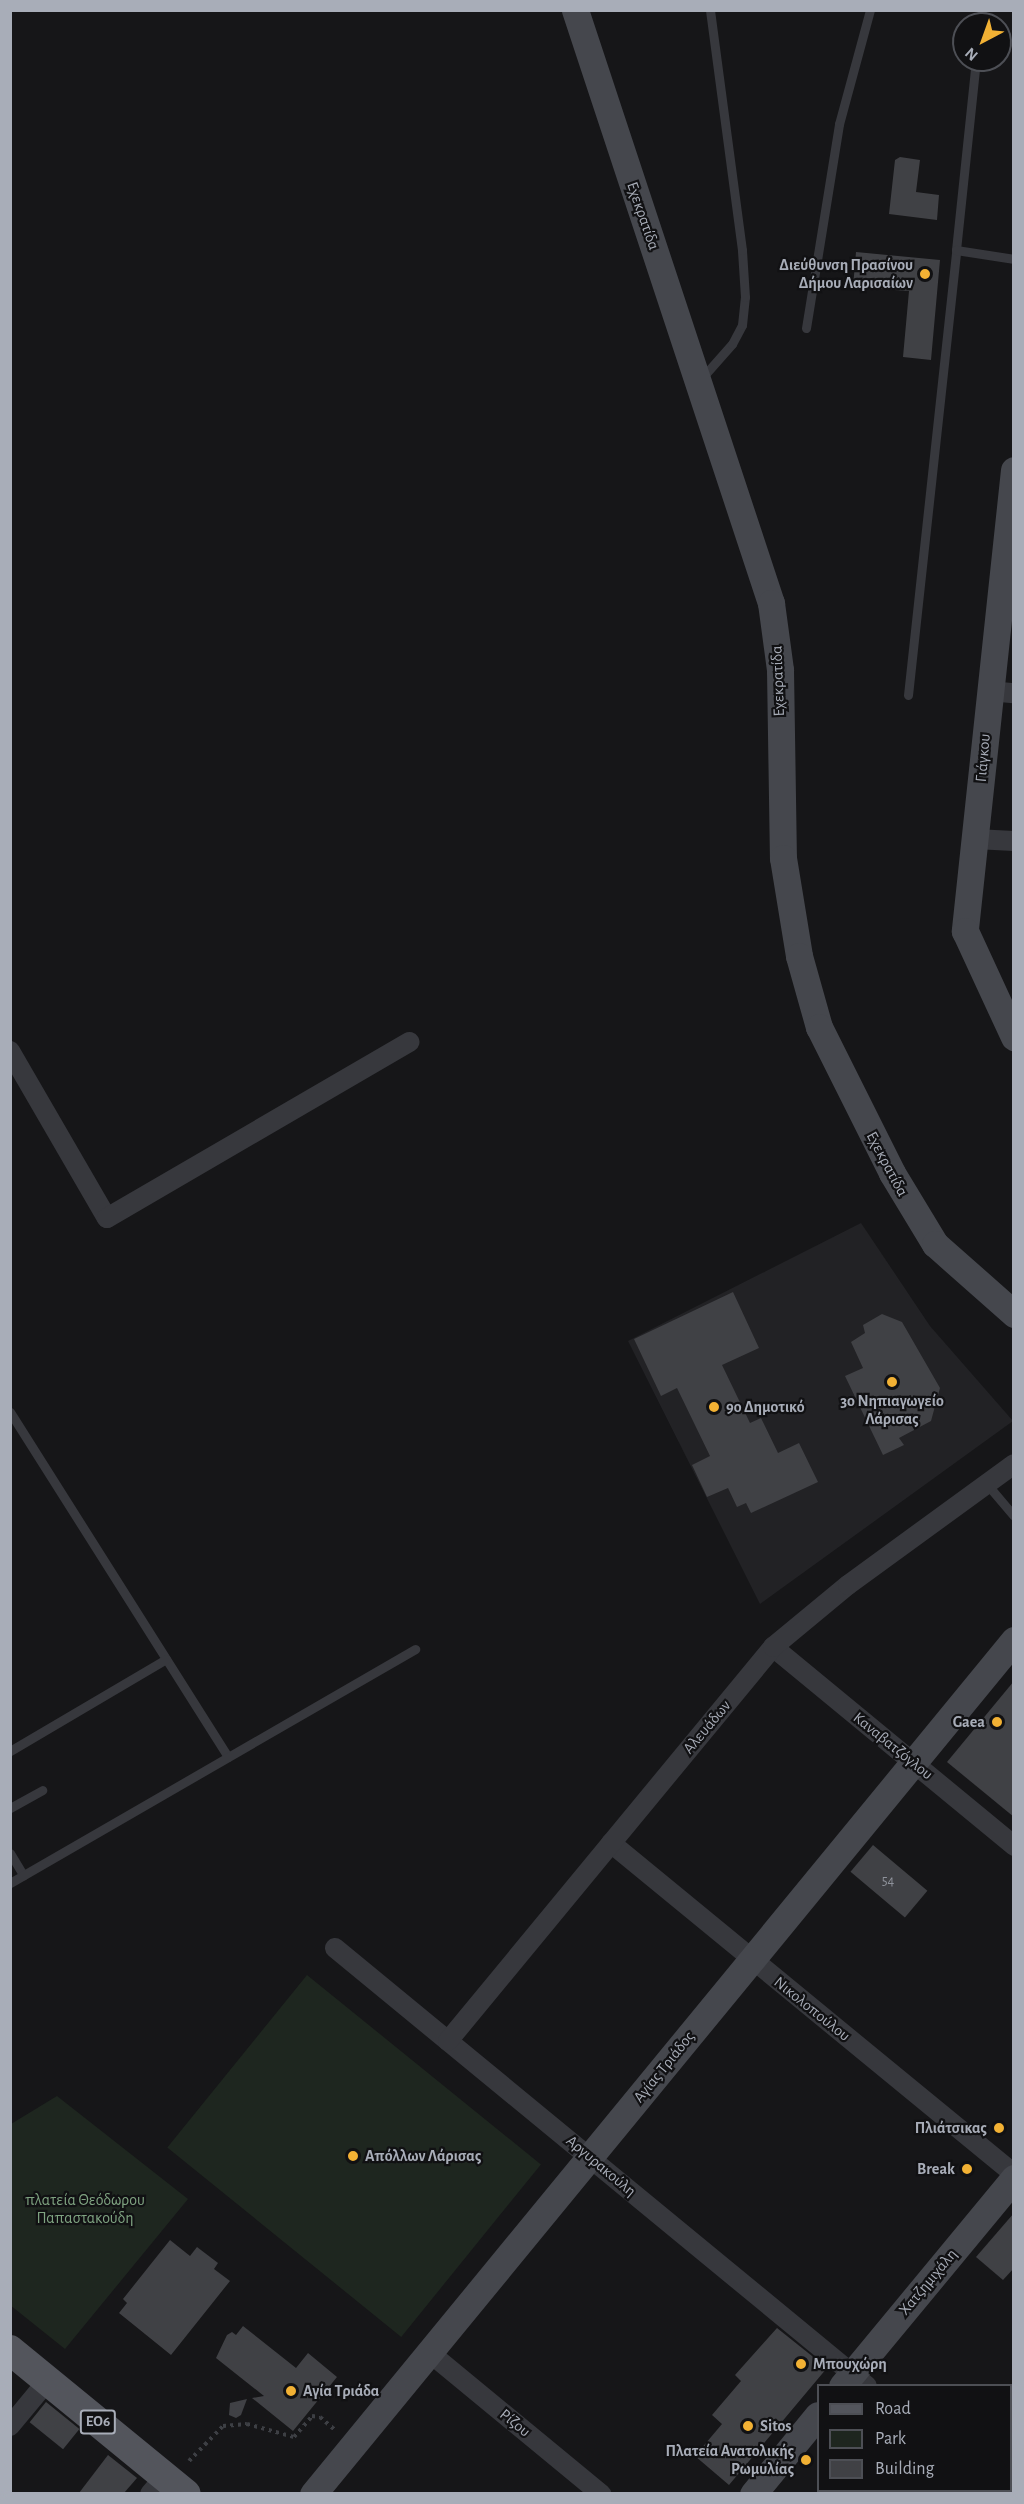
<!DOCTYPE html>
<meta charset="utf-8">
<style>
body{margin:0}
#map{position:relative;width:1024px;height:2504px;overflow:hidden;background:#161618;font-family:"Alegreya Sans",sans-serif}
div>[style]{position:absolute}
.built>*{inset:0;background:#222225}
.green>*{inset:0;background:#1e261f;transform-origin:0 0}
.building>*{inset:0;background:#404145;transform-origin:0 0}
.path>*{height:4px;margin-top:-2px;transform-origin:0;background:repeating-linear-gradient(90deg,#3d3f44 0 3px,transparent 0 7.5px)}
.lane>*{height:9px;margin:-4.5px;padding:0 4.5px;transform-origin:4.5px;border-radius:4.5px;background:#37383d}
.street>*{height:20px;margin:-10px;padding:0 10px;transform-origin:10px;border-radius:10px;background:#37383d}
.secondary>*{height:27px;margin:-13.5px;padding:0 13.5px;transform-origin:13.5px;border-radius:13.5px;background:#45474d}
.primary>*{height:30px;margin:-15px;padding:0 15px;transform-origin:15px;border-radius:15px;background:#53555c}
.dots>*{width:16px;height:16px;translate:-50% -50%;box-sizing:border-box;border:3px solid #111113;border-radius:50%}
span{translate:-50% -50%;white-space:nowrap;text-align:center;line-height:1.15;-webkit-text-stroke:4.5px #111113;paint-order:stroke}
.number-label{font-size:14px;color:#8e929b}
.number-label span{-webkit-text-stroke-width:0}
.shield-label span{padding:2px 4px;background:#111113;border:2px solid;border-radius:4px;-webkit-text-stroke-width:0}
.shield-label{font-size:15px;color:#a8adb8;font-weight:700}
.street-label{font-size:16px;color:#a8adb8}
.poi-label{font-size:16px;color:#a8adb8;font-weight:700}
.right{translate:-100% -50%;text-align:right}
.left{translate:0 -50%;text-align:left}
.park-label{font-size:16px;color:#7fa381}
.frame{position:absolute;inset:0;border:12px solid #a8adb8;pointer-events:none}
.legend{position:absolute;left:817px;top:2384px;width:195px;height:108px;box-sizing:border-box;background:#111113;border:2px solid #4d4f55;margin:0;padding:8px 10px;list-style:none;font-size:18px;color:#a8adb8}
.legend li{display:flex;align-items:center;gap:12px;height:30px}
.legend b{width:30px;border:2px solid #4d4f55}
.north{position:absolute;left:952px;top:12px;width:60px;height:60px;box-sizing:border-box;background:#111113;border:2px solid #4d4f55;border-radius:50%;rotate:221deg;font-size:16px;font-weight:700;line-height:24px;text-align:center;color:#a8adb8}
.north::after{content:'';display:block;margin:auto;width:21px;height:27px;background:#f2b134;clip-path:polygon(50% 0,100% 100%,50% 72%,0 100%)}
</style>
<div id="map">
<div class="built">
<div style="clip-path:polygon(861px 1223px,930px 1326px,1013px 1421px,760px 1604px,628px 1341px)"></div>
</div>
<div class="green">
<div style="left:307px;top:1975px;width:301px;height:222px;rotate:39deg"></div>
<div style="clip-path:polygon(57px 2096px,188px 2199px,65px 2349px,10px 2305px,11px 2124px)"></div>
<div style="clip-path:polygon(954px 2490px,958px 2493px,895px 2491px,895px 2490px)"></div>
</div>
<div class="building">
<div style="clip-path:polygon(900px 157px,920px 160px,916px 192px,939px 195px,937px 220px,889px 214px,895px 160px)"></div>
<div style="clip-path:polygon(856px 252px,940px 260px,931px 360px,903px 357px,909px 291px,853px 287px)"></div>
<div style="clip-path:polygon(733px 1292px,759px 1348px,722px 1365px,750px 1423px,761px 1418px,778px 1453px,799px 1443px,818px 1482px,751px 1513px,746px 1503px,737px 1507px,728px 1488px,707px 1497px,692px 1465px,710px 1456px,677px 1388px,661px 1396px,634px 1339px)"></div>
<div style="clip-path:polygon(882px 1314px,902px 1322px,940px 1388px,931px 1421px,899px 1438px,904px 1445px,883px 1455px,845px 1376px,863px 1368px,851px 1342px,865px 1333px,863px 1325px)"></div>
<div style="clip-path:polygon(1014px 1681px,1014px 1817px,947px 1762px)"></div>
<div style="left:873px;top:1845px;width:71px;height:35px;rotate:40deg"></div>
<div style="clip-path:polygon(1014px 2213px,1014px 2268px,1003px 2280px,976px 2257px)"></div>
<div style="clip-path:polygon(170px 2240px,190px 2256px,197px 2247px,218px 2263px,214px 2269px,230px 2281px,171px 2355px,119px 2313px,127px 2303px,123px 2299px)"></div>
<div style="clip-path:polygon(243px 2326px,296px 2368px,308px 2353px,337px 2377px,293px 2431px,252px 2398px,264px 2396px,216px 2358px,227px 2335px,232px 2332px,236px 2335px)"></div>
<div style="clip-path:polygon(777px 2328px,827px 2368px,729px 2485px,695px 2456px,722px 2424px,712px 2415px,741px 2381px,735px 2375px)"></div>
<div style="clip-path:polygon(247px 2399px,241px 2415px,236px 2418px,229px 2415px,230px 2403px)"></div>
<div style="left:46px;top:2402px;width:43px;height:26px;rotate:39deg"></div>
<div style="clip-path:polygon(108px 2455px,137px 2478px,124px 2493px,79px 2493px)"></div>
</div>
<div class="path">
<div style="left:189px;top:2461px;width:49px;rotate:-45.8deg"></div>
<div style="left:223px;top:2426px;width:24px;rotate:-5deg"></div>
<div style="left:247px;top:2424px;width:49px;rotate:15.5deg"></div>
<div style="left:294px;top:2437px;width:28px;rotate:-49deg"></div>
<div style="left:312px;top:2416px;width:8px;rotate:7deg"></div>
<div style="left:320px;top:2417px;width:20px;rotate:41deg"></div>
<div style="left:875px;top:2490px;width:5px;rotate:53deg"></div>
</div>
<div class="lane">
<div style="left:980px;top:24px;width:14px;rotate:-82deg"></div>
<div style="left:956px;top:250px;width:191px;rotate:-84deg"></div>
<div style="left:806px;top:328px;width:207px;rotate:-80.8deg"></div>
<div style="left:839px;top:124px;width:118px;rotate:-74.8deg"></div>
<div style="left:701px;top:379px;width:47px;rotate:-48.5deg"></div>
<div style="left:732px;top:344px;width:21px;rotate:-62deg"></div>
<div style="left:742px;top:325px;width:28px;rotate:-84deg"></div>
<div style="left:745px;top:297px;width:47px;rotate:-93.7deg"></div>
<div style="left:742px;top:250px;width:242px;rotate:-97.6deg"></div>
<div style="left:908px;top:695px;width:448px;rotate:-83.8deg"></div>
<div style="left:956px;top:250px;width:59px;rotate:8.8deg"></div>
<div style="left:10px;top:1412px;width:408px;rotate:57.7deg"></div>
<div style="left:986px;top:1483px;width:43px;rotate:49.7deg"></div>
<div style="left:10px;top:1751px;width:181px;rotate:-30.5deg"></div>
<div style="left:10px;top:1808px;width:37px;rotate:-29deg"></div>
<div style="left:10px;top:1853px;width:26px;rotate:59deg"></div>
<div style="left:10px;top:1883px;width:468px;rotate:-30deg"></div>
</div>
<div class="street">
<div style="left:989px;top:691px;width:25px;rotate:5deg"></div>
<div style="left:975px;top:839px;width:39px;rotate:3deg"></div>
<div style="left:10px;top:1051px;width:193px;rotate:59.9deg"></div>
<div style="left:107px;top:1218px;width:350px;rotate:-30.2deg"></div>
<div style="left:773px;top:1647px;width:313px;rotate:39.5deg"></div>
<div style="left:611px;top:1843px;width:522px;rotate:39.4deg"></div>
<div style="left:335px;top:1948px;width:689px;rotate:39.46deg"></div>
<div style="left:448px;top:2041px;width:511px;rotate:-50.48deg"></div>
<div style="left:773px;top:1647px;width:97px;rotate:-39.6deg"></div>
<div style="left:848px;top:1585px;width:205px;rotate:-36.1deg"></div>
<div style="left:430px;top:2353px;width:222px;rotate:39.5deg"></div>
<div style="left:10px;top:2426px;width:60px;rotate:-50.4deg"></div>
<div style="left:995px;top:2490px;width:6px;rotate:45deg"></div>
<div style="left:150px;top:2494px;width:23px;rotate:-50deg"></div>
</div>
<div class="secondary">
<div style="left:575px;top:10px;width:625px;rotate:71.71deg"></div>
<div style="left:771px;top:603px;width:68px;rotate:82.3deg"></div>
<div style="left:780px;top:670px;width:188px;rotate:89.1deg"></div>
<div style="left:783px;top:858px;width:99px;rotate:80.7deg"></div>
<div style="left:799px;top:956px;width:74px;rotate:74.3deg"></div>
<div style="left:819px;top:1027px;width:163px;rotate:63.4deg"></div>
<div style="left:892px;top:1173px;width:83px;rotate:58.8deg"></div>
<div style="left:935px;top:1244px;width:106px;rotate:41.5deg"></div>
<div style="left:1014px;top:470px;width:464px;rotate:96.1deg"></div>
<div style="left:965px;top:931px;width:117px;rotate:65.2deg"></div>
<div style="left:842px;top:2386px;width:270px;rotate:-50.4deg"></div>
<div style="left:313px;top:2494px;width:1105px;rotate:-50.62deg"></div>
<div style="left:753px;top:2494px;width:102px;rotate:-50.6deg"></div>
</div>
<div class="primary">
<div style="left:10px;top:2350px;width:227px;rotate:39.3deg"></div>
</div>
<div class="dots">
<div style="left:925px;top:274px;background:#f2b134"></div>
<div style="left:892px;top:1382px;background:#f2b134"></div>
<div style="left:714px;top:1407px;background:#f2b134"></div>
<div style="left:997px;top:1722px;background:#f2b134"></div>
<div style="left:999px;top:2128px;background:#f2b134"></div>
<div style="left:353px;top:2156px;background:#f2b134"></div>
<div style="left:967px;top:2169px;background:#f2b134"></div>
<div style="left:801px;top:2364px;background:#f2b134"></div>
<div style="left:291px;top:2391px;background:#f2b134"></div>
<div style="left:748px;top:2426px;background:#f2b134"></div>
<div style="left:806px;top:2460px;background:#f2b134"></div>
</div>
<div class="number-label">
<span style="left:888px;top:1881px">54</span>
</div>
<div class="shield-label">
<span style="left:98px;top:2422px">ΕΟ6</span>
</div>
<div class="street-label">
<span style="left:643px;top:216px;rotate:71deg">Εχεκρατίδα</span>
<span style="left:778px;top:681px;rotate:-92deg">Εχεκρατίδα</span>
<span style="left:983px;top:758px;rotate:-85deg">Γιάγκου</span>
<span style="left:887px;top:1164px;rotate:62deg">Εχεκρατίδα</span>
<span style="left:707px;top:1727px;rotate:-50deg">Αλευάδων</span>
<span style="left:893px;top:1746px;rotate:39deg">Καναβατζόγλου</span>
<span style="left:812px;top:2009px;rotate:39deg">Νικολοπούλου</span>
<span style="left:664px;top:2067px;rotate:-51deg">Αγίας Τριάδος</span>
<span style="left:601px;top:2166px;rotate:40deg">Αργυρακούλη</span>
<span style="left:928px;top:2282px;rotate:-50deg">Χατζημιχάλη</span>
<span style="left:515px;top:2423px;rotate:39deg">Ρίζου</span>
</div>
<div class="poi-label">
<span class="right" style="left:913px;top:274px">Διεύθυνση Πρασίνου<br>Δήμου Λαρισαίων</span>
<span style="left:892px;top:1410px">3o Νηπιαγωγείο<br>Λάρισας</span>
<span class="left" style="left:726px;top:1407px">9ο Δημοτικό</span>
<span class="right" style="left:985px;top:1722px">Gaea</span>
<span class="right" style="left:987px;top:2128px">Πλιάτσικας</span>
<span class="left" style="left:365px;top:2156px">Απόλλων Λάρισας</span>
<span class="right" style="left:955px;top:2169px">Break</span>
<span class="left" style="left:813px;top:2364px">Μπουχώρη</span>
<span class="left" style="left:303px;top:2391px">Αγία Τριάδα</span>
<span class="left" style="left:760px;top:2426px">Sitos</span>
<span class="right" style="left:794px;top:2460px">Πλατεία Ανατολικής<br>Ρωμυλίας</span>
</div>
<div class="park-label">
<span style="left:85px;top:2209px">πλατεία Θεόδωρου<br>Παπαστακούδη</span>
</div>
<div class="frame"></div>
<ul class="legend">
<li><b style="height:8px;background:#53555c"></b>Road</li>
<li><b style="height:16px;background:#1e261f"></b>Park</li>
<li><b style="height:16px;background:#404145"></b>Building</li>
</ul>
<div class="north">N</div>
</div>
